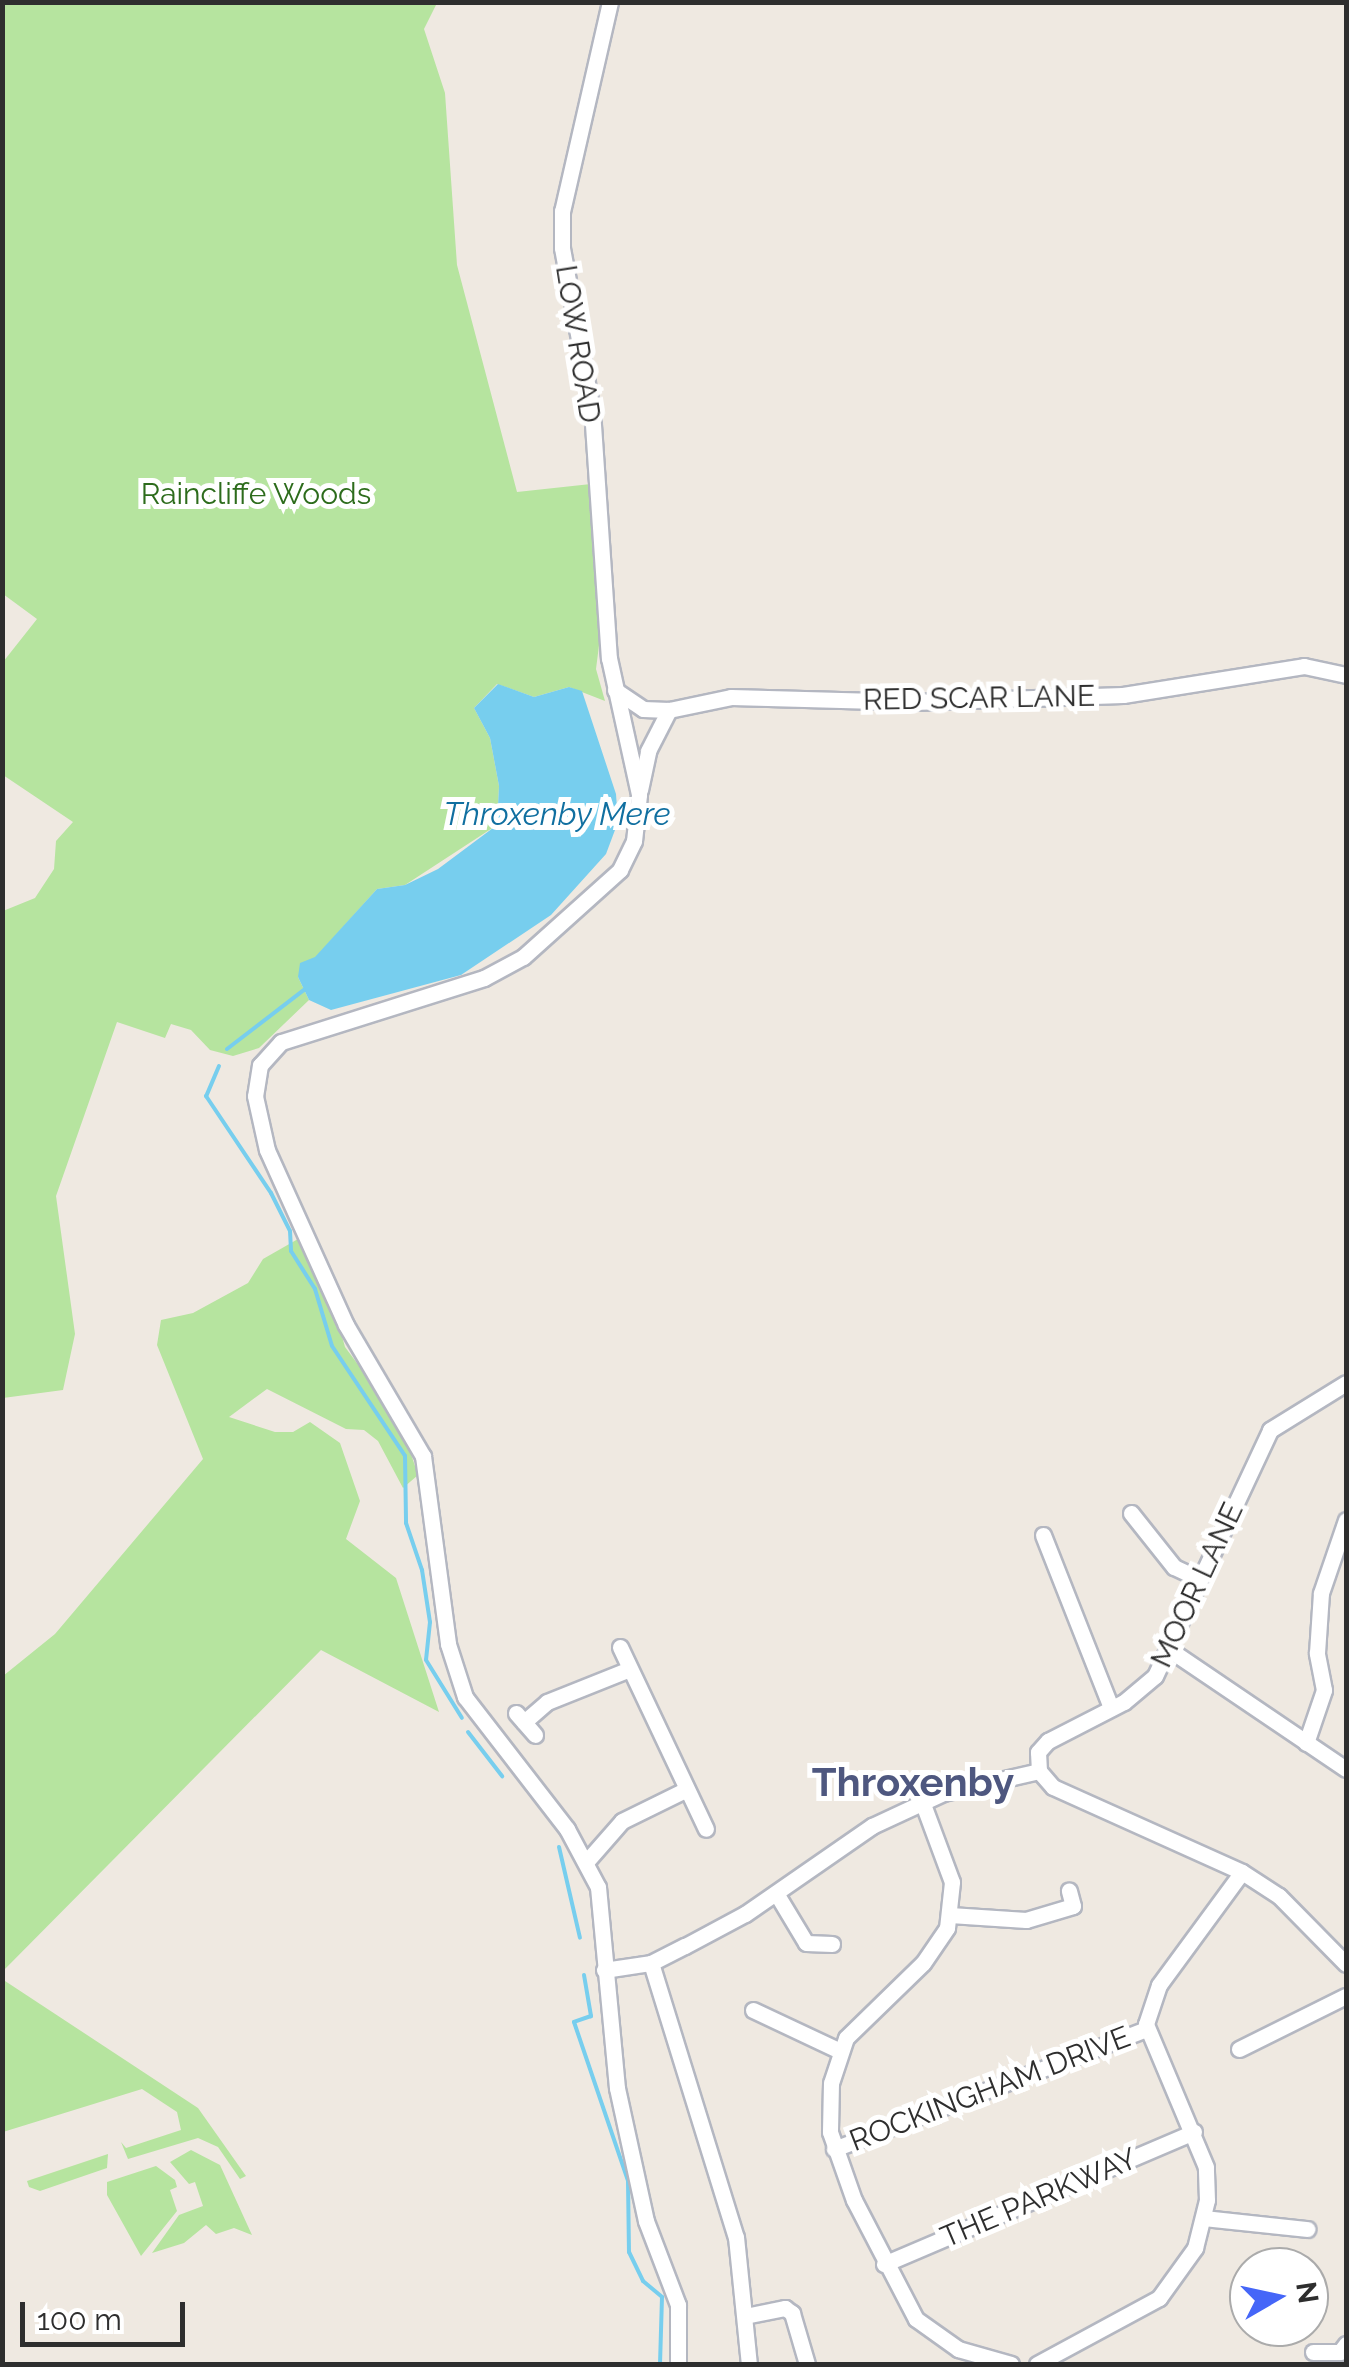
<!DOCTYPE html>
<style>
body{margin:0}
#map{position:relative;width:1349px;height:2367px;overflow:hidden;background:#efe9e1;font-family:Raleway,sans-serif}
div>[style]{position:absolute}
.green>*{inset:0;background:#b6e49f}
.water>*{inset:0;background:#77ceee}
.stream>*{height:4px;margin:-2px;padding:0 2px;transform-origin:2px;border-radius:2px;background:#77ceee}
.roads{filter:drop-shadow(2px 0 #b4b7c1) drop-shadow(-2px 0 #b4b7c1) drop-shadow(0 2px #b4b7c1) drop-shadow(0 -2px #b4b7c1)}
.minor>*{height:15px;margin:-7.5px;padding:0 7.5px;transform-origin:7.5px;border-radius:7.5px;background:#fff}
span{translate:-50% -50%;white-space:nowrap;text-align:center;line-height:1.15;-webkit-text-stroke:10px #fff;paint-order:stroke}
.street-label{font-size:30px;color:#2e2e2e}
.park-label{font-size:30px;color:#2d6c1c}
.water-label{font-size:32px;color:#106fa0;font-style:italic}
.district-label{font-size:40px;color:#4e577f;font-weight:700}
.frame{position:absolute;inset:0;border:5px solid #2e2e2e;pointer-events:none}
.north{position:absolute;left:1229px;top:2247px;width:100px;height:100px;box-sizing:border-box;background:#fff;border:2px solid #ababab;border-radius:50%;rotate:81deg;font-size:28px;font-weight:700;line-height:40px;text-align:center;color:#2e2e2e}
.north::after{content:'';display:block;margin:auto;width:35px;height:45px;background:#4566f8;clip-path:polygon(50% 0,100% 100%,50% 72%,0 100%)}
.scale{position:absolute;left:20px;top:2302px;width:165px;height:45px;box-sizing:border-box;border:5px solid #2e2e2e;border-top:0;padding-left:12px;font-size:30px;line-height:35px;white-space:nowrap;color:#2e2e2e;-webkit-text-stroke:8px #fff;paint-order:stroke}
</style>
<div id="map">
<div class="green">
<div style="clip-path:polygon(3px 3px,437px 3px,424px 29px,445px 93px,457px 265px,517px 492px,591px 484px,603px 614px,596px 669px,605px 701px,569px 687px,534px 697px,497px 684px,474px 708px,490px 738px,499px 786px,497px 825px,405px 885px,377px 889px,298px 977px,309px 1000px,259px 1048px,233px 1056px,210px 1050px,191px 1030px,171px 1024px,165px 1038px,117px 1022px,56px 1196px,75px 1334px,63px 1390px,3px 1398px,3px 911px,35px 898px,54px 869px,56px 841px,73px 822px,3px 775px,3px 662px,37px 619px,3px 594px)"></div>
<div style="clip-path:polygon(298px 1239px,332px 1301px,345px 1347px,400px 1421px,418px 1475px,403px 1488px,378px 1441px,364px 1430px,346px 1429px,267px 1389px,229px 1417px,275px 1432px,293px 1432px,310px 1422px,340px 1443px,360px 1501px,346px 1539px,396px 1578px,439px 1712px,321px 1650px,3px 1971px,3px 1676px,55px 1634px,203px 1459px,157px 1345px,161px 1320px,193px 1313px,248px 1283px,263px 1259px)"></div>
<div style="clip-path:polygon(2px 1979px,198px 2108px,246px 2176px,240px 2179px,218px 2147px,198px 2138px,128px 2159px,121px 2142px,126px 2148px,181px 2130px,177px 2112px,142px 2089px,3px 2132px)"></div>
<div style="clip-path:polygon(191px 2150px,220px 2165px,252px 2235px,234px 2228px,216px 2234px,206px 2225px,184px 2243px,152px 2253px,179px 2215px,203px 2206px,195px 2182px,189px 2184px,170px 2162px)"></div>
<div style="clip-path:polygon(108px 2154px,107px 2168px,40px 2191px,29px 2187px,27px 2181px)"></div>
<div style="clip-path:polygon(156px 2166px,175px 2180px,177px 2187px,170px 2190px,177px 2211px,141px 2256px,107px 2195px,107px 2182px)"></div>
</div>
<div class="water">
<div style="clip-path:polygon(498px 684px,534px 697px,569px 687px,582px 691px,616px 794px,618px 822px,606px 854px,551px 915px,461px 975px,331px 1010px,309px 1000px,298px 977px,300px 963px,315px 957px,377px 889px,405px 885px,438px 869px,497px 825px,499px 786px,490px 738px,474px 708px)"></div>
</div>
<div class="stream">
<div style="left:227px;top:1049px;width:97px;rotate:-37.5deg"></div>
<div style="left:219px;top:1066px;width:33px;rotate:113deg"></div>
<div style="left:206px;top:1096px;width:117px;rotate:56.2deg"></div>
<div style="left:271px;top:1193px;width:42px;rotate:63.4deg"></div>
<div style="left:290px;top:1231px;width:20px;rotate:87deg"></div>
<div style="left:291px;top:1251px;width:45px;rotate:57.7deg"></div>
<div style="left:315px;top:1289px;width:59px;rotate:73.4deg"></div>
<div style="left:332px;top:1346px;width:132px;rotate:56.4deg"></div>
<div style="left:405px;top:1456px;width:67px;rotate:89.1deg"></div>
<div style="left:406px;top:1523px;width:50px;rotate:71.2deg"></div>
<div style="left:422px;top:1570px;width:53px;rotate:81.3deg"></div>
<div style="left:430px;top:1622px;width:38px;rotate:96deg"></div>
<div style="left:426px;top:1660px;width:68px;rotate:58.2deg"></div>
<div style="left:468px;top:1732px;width:56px;rotate:52.3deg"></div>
<div style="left:559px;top:1847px;width:93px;rotate:77deg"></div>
<div style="left:584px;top:1975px;width:42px;rotate:80.3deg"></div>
<div style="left:591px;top:2016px;width:18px;rotate:161deg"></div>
<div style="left:574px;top:2022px;width:168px;rotate:71.2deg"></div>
<div style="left:628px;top:2181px;width:71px;rotate:89.2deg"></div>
<div style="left:629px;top:2252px;width:32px;rotate:64deg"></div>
<div style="left:643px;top:2281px;width:25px;rotate:40deg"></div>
<div style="left:662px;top:2297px;width:67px;rotate:91.7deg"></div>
</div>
<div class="roads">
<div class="minor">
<div style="left:610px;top:2px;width:214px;rotate:102.9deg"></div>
<div style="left:562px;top:211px;width:37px;rotate:90deg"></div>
<div style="left:562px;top:248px;width:165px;rotate:79.5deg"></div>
<div style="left:592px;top:410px;width:249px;rotate:86.1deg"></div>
<div style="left:609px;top:658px;width:140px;rotate:77.6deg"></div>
<div style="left:639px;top:795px;width:46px;rotate:96.2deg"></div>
<div style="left:634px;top:841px;width:32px;rotate:116deg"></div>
<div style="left:620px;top:870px;width:130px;rotate:138.1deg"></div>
<div style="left:523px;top:957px;width:44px;rotate:151.7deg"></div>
<div style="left:484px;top:978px;width:213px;rotate:162.5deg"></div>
<div style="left:281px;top:1042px;width:31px;rotate:132deg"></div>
<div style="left:260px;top:1065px;width:31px;rotate:99deg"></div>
<div style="left:255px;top:1096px;width:55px;rotate:77.5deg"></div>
<div style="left:267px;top:1150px;width:192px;rotate:65.7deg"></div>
<div style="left:346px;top:1325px;width:152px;rotate:59.6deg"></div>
<div style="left:423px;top:1456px;width:190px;rotate:82.4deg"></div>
<div style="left:448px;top:1644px;width:56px;rotate:72.2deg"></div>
<div style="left:465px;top:1697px;width:167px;rotate:52.3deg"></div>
<div style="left:567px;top:1829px;width:66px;rotate:61.9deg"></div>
<div style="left:598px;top:1887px;width:202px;rotate:84.6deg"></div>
<div style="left:617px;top:2088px;width:136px;rotate:77.7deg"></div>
<div style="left:646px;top:2221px;width:90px;rotate:69.1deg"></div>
<div style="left:678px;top:2305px;width:59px;rotate:90deg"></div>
<div style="left:615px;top:690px;width:34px;rotate:34deg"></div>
<div style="left:643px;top:709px;width:26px;rotate:2deg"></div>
<div style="left:669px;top:710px;width:63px;rotate:-11.8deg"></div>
<div style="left:731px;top:697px;width:183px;rotate:1.6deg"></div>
<div style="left:914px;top:702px;width:209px;rotate:-1.9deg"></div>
<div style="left:1123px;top:695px;width:183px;rotate:-9.1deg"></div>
<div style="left:1304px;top:666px;width:43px;rotate:12.1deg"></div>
<div style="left:640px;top:790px;width:40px;rotate:-78deg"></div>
<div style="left:648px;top:751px;width:46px;rotate:-62.9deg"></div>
<div style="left:1131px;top:1513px;width:69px;rotate:51.5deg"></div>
<div style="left:1174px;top:1567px;width:29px;rotate:25deg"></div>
<div style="left:1043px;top:1535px;width:186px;rotate:68.5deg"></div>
<div style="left:620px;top:1647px;width:201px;rotate:64.7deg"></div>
<div style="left:1170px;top:1650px;width:212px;rotate:34.1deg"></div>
<div style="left:516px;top:1713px;width:29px;rotate:49deg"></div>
<div style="left:524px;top:1722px;width:30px;rotate:-41deg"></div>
<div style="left:547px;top:1702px;width:89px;rotate:-21.7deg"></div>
<div style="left:1306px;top:1743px;width:56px;rotate:-71.2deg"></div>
<div style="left:1324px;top:1690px;width:38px;rotate:-101deg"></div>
<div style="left:1317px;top:1653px;width:60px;rotate:-86.2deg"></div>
<div style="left:1321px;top:1593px;width:77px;rotate:-71.1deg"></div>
<div style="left:1039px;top:1771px;width:19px;rotate:-93deg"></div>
<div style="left:1038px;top:1752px;width:15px;rotate:-48deg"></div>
<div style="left:1048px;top:1741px;width:85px;rotate:-27.2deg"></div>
<div style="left:1124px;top:1702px;width:40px;rotate:-40deg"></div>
<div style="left:1155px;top:1676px;width:272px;rotate:-64.9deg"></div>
<div style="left:1270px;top:1430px;width:89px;rotate:-31.7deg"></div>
<div style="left:1039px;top:1771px;width:21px;rotate:49deg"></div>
<div style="left:1053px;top:1787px;width:207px;rotate:24.2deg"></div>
<div style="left:1242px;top:1872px;width:44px;rotate:33deg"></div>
<div style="left:1279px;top:1896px;width:95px;rotate:45.4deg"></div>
<div style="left:923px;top:1804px;width:83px;rotate:69.6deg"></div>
<div style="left:952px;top:1882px;width:46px;rotate:96.2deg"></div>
<div style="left:947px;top:1928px;width:42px;rotate:124.4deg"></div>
<div style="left:923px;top:1963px;width:107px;rotate:135.8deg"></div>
<div style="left:846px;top:2038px;width:47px;rotate:108.4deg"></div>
<div style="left:831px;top:2083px;width:49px;rotate:91.2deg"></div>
<div style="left:830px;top:2132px;width:72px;rotate:70.6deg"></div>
<div style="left:854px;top:2200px;width:134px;rotate:62.5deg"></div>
<div style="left:916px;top:2319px;width:52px;rotate:35.5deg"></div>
<div style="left:958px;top:2349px;width:55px;rotate:15.8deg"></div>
<div style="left:587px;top:1861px;width:53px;rotate:-48.8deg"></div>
<div style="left:622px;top:1821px;width:72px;rotate:-26.2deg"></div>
<div style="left:776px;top:1893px;width:58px;rotate:59deg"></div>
<div style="left:806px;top:1943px;width:26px;rotate:2deg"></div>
<div style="left:950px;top:1915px;width:76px;rotate:3.8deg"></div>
<div style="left:1026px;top:1920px;width:49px;rotate:-16.6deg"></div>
<div style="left:1073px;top:1906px;width:16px;rotate:-105deg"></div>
<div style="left:651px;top:1963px;width:287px;rotate:72.8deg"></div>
<div style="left:736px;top:2237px;width:128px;rotate:84.2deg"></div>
<div style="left:604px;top:1970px;width:48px;rotate:-8.5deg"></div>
<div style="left:651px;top:1963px;width:38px;rotate:-27deg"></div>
<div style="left:685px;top:1946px;width:68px;rotate:-28.1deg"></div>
<div style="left:745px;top:1914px;width:155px;rotate:-34.7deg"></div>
<div style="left:872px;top:1826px;width:78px;rotate:-24.9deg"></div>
<div style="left:943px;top:1793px;width:98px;rotate:-12.9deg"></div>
<div style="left:753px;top:2010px;width:96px;rotate:25.2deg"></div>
<div style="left:1239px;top:2049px;width:119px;rotate:-26.4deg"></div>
<div style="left:834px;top:2149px;width:334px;rotate:-21deg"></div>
<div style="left:1204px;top:2218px;width:104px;rotate:6.1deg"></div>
<div style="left:884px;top:2264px;width:337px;rotate:-23.1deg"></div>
<div style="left:745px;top:2316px;width:41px;rotate:-11.3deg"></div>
<div style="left:785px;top:2308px;width:9px;rotate:36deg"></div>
<div style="left:792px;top:2313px;width:53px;rotate:73.6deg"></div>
<div style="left:1313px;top:2352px;width:27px"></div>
<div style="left:1340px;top:2352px;width:10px;rotate:-53deg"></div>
<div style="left:1037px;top:2364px;width:139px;rotate:-28.4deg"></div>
<div style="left:1159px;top:2298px;width:62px;rotate:-54.2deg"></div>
<div style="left:1195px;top:2248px;width:49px;rotate:-76deg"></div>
<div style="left:1207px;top:2200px;width:33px;rotate:-92deg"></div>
<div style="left:1206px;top:2167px;width:155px;rotate:-112.8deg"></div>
<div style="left:1146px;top:2024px;width:41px;rotate:-71.6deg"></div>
<div style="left:1159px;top:1985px;width:140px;rotate:-53.7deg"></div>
</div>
</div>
<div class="street-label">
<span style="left:578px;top:344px;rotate:81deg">LOW ROAD</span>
<span style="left:979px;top:698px;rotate:-1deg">RED SCAR LANE</span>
<span style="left:1197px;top:1585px;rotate:-65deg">MOOR LANE</span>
<span style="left:990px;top:2089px;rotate:-21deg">ROCKINGHAM DRIVE</span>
<span style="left:1039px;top:2198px;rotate:-23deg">THE PARKWAY</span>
</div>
<div class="park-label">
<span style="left:256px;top:494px">Raincliffe Woods</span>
</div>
<div class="water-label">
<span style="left:557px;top:814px">Throxenby Mere</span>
</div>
<div class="district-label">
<span style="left:913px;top:1782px">Throxenby</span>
</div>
<div class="frame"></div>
<div class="north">N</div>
<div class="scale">100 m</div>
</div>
